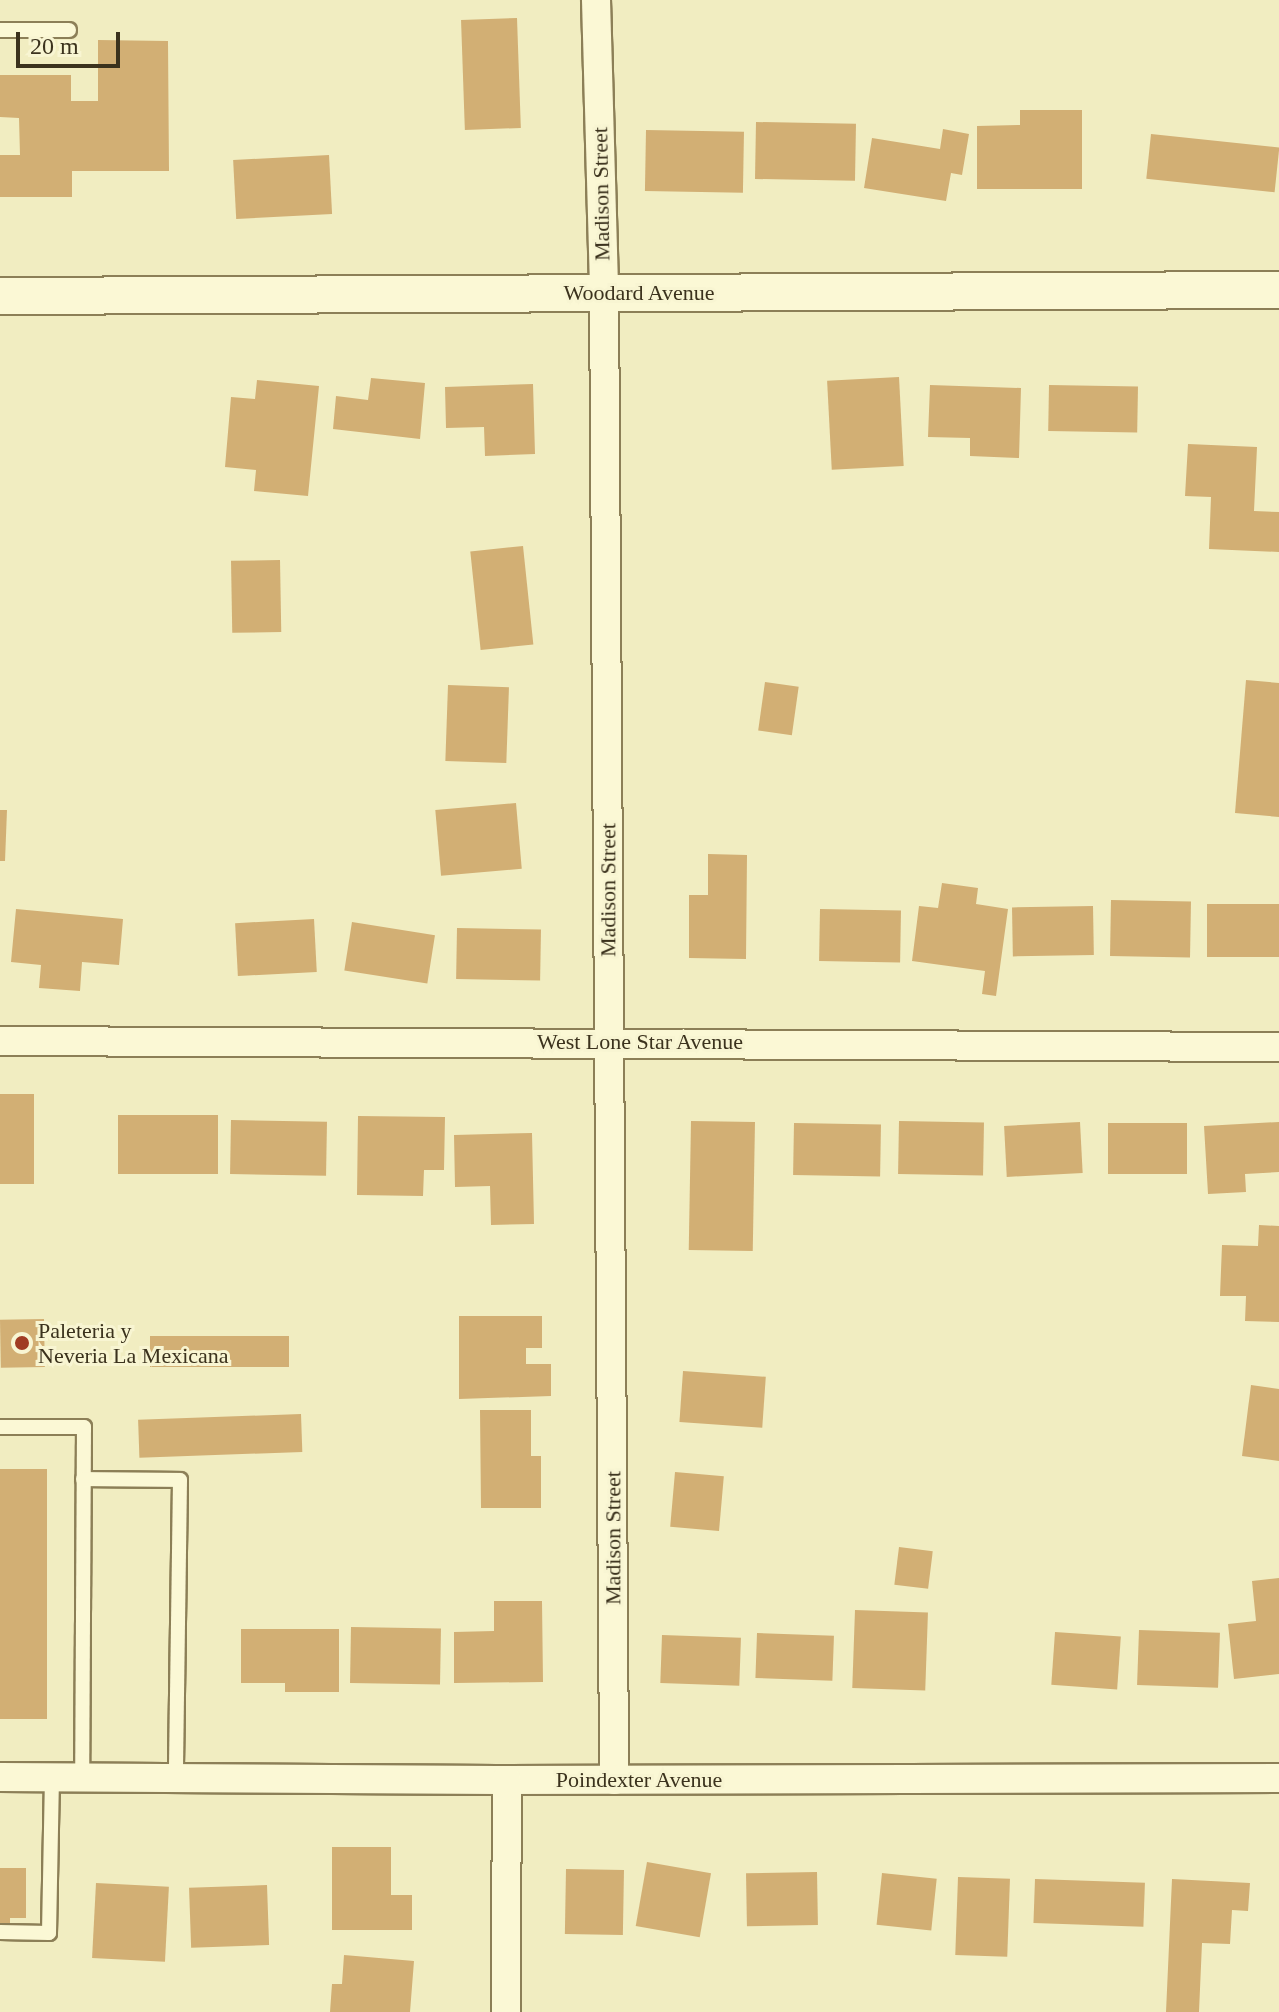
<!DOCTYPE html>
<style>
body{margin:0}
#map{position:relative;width:1279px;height:2012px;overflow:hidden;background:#f1edc1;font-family:"Times New Roman",serif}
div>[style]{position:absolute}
.building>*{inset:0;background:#d2af74;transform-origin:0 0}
.roads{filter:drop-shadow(2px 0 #8c7f57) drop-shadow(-2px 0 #8c7f57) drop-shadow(0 2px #8c7f57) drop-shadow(0 -2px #8c7f57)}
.service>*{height:14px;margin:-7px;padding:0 7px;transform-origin:7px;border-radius:7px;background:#fbf8d5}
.minor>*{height:28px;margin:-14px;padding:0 14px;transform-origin:14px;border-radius:14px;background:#fbf8d5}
.tertiary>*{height:36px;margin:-18px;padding:0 18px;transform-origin:18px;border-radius:18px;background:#fbf8d5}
.dots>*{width:22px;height:22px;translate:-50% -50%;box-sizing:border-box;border:4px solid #f8f5d2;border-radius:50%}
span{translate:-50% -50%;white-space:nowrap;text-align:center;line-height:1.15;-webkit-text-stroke:6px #f8f5d2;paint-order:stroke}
.street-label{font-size:22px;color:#3b321d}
.poi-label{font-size:22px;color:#3b321d}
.left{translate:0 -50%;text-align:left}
.scale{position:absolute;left:16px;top:32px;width:104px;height:36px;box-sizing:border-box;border:4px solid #3b321d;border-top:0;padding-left:10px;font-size:24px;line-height:28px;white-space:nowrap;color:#3b321d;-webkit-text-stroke:6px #f8f5d2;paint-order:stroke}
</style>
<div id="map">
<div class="building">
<div style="left:517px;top:18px;width:110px;height:56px;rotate:88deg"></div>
<div style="clip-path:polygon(98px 40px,168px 41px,169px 171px,72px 171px,72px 197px,0 197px,0 155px,20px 155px,19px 118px,0 117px,0 75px,71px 75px,71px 101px,98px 101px)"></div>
<div style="clip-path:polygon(1020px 110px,1082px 110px,1082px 189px,977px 189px,977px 126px,1020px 125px)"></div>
<div style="left:756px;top:122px;width:100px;height:57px;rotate:1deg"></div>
<div style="clip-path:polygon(943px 129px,969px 134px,962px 175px,951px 173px,946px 201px,864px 188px,872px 138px,940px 149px)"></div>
<div style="left:646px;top:130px;width:98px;height:61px;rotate:1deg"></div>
<div style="left:1151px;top:134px;width:129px;height:45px;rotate:6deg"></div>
<div style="left:329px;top:155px;width:59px;height:96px;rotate:87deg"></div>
<div style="left:899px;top:377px;width:89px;height:72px;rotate:87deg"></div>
<div style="clip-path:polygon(371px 378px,425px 383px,420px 439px,333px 429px,336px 396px,368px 400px)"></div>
<div style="clip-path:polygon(257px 380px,319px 386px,308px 496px,254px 491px,256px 470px,225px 467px,231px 397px,255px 399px)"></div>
<div style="clip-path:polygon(533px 384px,535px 454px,485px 456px,484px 427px,446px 428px,445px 387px)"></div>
<div style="clip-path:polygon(930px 385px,1021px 388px,1019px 458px,970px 456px,970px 438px,928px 437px)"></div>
<div style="left:1049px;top:385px;width:89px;height:46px;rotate:1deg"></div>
<div style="clip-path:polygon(1188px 444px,1257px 447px,1254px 511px,1279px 512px,1279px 552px,1209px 549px,1211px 497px,1185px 496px)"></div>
<div style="left:523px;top:546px;width:99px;height:53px;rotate:84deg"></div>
<div style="left:280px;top:560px;width:72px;height:49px;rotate:89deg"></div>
<div style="clip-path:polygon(1246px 680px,1279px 683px,1279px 817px,1235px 813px)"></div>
<div style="left:765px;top:682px;width:34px;height:49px;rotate:8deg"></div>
<div style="left:448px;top:685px;width:61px;height:76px;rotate:2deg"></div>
<div style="left:516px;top:803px;width:66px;height:81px;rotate:85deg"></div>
<div style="clip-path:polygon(0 810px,7px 810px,5px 861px,0 861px)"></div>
<div style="clip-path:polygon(708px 854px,747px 855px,746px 959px,689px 958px,689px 895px,708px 895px)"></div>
<div style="clip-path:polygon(942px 883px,978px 888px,976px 904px,1008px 909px,996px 996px,982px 994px,985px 971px,912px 961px,919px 906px,938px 908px)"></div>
<div style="left:1111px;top:900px;width:80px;height:56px;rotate:1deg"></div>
<div style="left:1279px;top:904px;width:53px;height:72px;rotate:90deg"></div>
<div style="left:1093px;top:906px;width:49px;height:81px;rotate:89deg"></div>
<div style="clip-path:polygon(16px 909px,123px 919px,119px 965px,82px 962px,80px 991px,39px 988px,41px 965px,11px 962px)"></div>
<div style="left:820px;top:909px;width:81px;height:52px;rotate:1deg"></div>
<div style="left:314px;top:919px;width:53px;height:79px;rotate:87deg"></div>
<div style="left:352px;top:922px;width:84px;height:49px;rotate:9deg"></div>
<div style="left:457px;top:928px;width:84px;height:51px;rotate:1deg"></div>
<div style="left:0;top:1094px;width:34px;height:90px"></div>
<div style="left:218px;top:1115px;width:59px;height:100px;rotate:90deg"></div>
<div style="clip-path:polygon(358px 1116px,445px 1117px,444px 1170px,424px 1170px,423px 1196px,357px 1195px)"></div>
<div style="left:231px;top:1120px;width:96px;height:54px;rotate:1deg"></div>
<div style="left:691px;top:1121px;width:64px;height:129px;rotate:1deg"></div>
<div style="left:899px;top:1121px;width:85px;height:53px;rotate:1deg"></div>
<div style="left:1080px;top:1122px;width:51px;height:76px;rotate:87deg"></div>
<div style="clip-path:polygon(1279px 1122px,1279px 1172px,1245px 1174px,1246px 1192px,1208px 1194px,1204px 1126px)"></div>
<div style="left:794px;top:1123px;width:87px;height:52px;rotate:1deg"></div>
<div style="left:1187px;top:1123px;width:51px;height:79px;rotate:90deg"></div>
<div style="clip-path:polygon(532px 1133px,534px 1224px,491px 1225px,490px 1186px,455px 1187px,454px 1135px)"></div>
<div style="clip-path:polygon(1259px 1225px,1279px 1226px,1279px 1322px,1245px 1321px,1246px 1296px,1220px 1296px,1222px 1245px,1258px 1246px)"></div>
<div style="clip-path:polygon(459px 1316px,542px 1316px,542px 1348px,526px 1348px,526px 1364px,551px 1364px,551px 1396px,459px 1399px)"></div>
<div style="left:44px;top:1319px;width:48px;height:44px;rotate:89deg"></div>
<div style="left:150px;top:1336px;width:139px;height:31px"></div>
<div style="left:683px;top:1371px;width:83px;height:51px;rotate:4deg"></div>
<div style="clip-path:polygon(1251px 1385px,1279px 1389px,1279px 1461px,1242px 1456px)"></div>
<div style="clip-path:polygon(480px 1410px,531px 1410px,531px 1456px,541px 1456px,541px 1508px,481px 1508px)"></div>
<div style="left:301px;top:1414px;width:38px;height:163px;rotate:88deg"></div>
<div style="left:0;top:1469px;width:47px;height:250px"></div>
<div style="left:675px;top:1472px;width:49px;height:55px;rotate:5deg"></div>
<div style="left:899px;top:1547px;width:34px;height:38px;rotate:7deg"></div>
<div style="clip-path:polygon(1279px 1578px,1279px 1674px,1234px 1679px,1228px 1624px,1256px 1621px,1252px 1581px)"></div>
<div style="clip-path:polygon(494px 1601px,542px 1601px,543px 1682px,454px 1683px,454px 1632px,494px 1631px)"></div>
<div style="left:855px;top:1610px;width:73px;height:78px;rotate:2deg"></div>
<div style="left:351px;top:1627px;width:90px;height:56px;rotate:1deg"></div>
<div style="clip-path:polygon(241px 1629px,339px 1629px,339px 1692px,285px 1692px,285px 1683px,241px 1683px)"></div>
<div style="left:1139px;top:1630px;width:81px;height:55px;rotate:2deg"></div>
<div style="left:1055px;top:1632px;width:66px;height:53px;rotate:4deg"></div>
<div style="left:757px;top:1633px;width:77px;height:45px;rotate:2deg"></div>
<div style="left:662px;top:1635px;width:79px;height:48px;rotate:2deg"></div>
<div style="clip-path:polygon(332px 1847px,391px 1847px,391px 1895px,412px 1895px,412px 1930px,332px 1930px)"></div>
<div style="left:647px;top:1862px;width:65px;height:65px;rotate:10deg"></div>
<div style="clip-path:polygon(0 1868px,26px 1868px,26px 1918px,10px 1918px,10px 1925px,0 1925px)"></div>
<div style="left:566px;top:1869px;width:58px;height:65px;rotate:1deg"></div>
<div style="left:817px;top:1872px;width:53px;height:71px;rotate:89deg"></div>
<div style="left:882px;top:1873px;width:55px;height:52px;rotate:6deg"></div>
<div style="left:958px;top:1877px;width:52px;height:78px;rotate:2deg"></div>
<div style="left:1035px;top:1879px;width:110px;height:44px;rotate:2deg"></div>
<div style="clip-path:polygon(1172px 1879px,1250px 1883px,1248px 1911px,1232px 1910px,1230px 1944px,1202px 1943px,1199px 2012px,1166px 2012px)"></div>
<div style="left:96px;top:1883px;width:73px;height:75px;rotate:3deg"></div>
<div style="left:267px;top:1885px;width:60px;height:78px;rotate:88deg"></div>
<div style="clip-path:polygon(344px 1955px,414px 1961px,410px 2012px,330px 2012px,332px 1984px,342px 1984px)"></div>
</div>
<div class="roads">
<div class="service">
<div style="left:0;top:30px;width:69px"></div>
<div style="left:0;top:1427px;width:84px"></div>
<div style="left:84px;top:1427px;width:351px;rotate:90.3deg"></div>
<div style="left:83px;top:1479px;width:97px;rotate:0.6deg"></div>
<div style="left:180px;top:1480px;width:298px;rotate:90.8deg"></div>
<div style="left:0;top:1932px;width:49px;rotate:1.2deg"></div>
<div style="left:49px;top:1933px;width:155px;rotate:-88.9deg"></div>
</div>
<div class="minor">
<div style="left:596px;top:0;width:293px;rotate:88.4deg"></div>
<div style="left:604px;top:293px;width:1487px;rotate:89.61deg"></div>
<div style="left:0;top:1041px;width:1279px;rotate:0.27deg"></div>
<div style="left:0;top:1777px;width:507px;rotate:0.34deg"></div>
<div style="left:507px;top:1780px;width:772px;rotate:-0.15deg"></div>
<div style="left:506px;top:2012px;width:232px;rotate:-89.8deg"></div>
</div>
<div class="tertiary">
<div style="left:0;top:296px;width:1279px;rotate:-0.27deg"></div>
</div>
</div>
<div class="dots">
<div style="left:22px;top:1343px;background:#a03c23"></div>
</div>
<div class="street-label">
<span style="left:601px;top:194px;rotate:-91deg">Madison Street</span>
<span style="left:639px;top:293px">Woodard Avenue</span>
<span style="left:608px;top:890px;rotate:-90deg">Madison Street</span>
<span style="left:640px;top:1042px">West Lone Star Avenue</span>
<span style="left:613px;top:1538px;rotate:-90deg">Madison Street</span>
<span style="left:639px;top:1780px">Poindexter Avenue</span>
</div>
<div class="poi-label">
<span class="left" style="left:38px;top:1343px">Paleteria y<br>Neveria La Mexicana</span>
</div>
<div class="scale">20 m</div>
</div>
